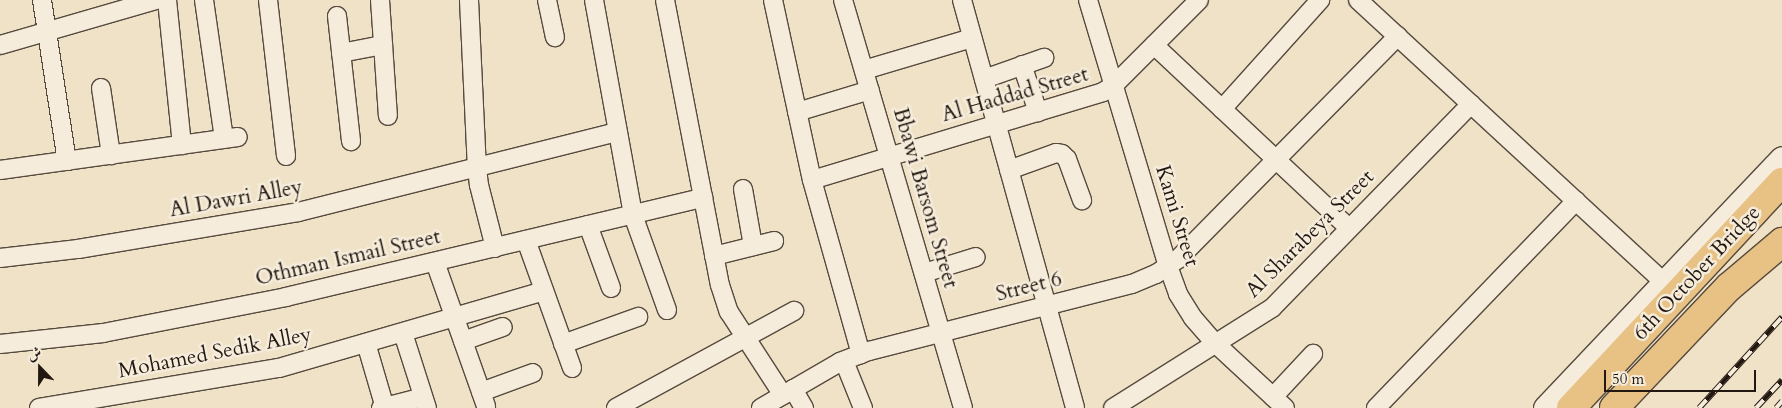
<!DOCTYPE html>
<meta charset="utf-8">
<style>
body{margin:0}
#map{position:relative;width:1782px;height:408px;overflow:hidden;background:#f0e2c7;font-family:Cardo,Amiri,serif}
div>[style]{position:absolute}
.roads{filter:drop-shadow(1px 0 #564a3e) drop-shadow(-1px 0 #564a3e) drop-shadow(0 1px #564a3e) drop-shadow(0 -1px #564a3e)}
.minor>*{height:18px;margin:-9px;padding:0 9px;transform-origin:9px;border-radius:9px;background:#f5ecdb}
.secondary>*{height:25px;margin:-12.5px;padding:0 12.5px;transform-origin:12.5px;border-radius:12.5px;background:#f5ecdb}
.motorway>*{height:28px;margin:-14px;padding:0 14px;transform-origin:14px;border-radius:14px;background:#e8c184}
.rail>*{height:5.5px;margin-top:-2.75px;transform-origin:0;background:repeating-linear-gradient(90deg,#f5ecdb 0 11px,#231811 0 22px);box-sizing:border-box;border-block:1px solid #231811}
span{translate:-50% -50%;white-space:nowrap;text-align:center;line-height:1.15;-webkit-text-stroke:5px #f5ecdb;paint-order:stroke}
.street-label{font-size:21px;color:#231811}
.north{position:absolute;left:15px;top:343px;width:50px;height:50px;-webkit-text-stroke:4px #f5ecdb;paint-order:stroke;rotate:338deg;font-size:14px;font-weight:700;line-height:20px;text-align:center;color:#231811}
.north::after{content:'';display:block;margin:auto;width:18px;height:22px;background:#231811;clip-path:polygon(50% 0,100% 100%,50% 72%,0 100%)}
.scale{position:absolute;left:1604px;top:370px;width:152px;height:22px;box-sizing:border-box;border:2px solid #231811;border-top:0;padding-left:6px;font-size:15px;line-height:18px;white-space:nowrap;color:#231811;-webkit-text-stroke:4px #f5ecdb;paint-order:stroke}
</style>
<div id="map">
<div class="roads">
<div class="minor">
<div style="left:42px;top:0;width:163px;rotate:81.2deg"></div>
<div style="left:167px;top:0;width:146px;rotate:84.1deg"></div>
<div style="left:204px;top:0;width:140px;rotate:81.8deg"></div>
<div style="left:268px;top:0;width:157px;rotate:83.4deg"></div>
<div style="left:380px;top:0;width:116px;rotate:86.1deg"></div>
<div style="left:469px;top:0;width:167px;rotate:87.3deg"></div>
<div style="left:477px;top:167px;width:18px;rotate:84deg"></div>
<div style="left:479px;top:185px;width:65px;rotate:75.7deg"></div>
<div style="left:547px;top:0;width:38px;rotate:78deg"></div>
<div style="left:594px;top:0;width:219px;rotate:79.7deg"></div>
<div style="left:633px;top:215px;width:101px;rotate:70.3deg"></div>
<div style="left:665px;top:0;width:290px;rotate:79.1deg"></div>
<div style="left:720px;top:285px;width:28px;rotate:72deg"></div>
<div style="left:729px;top:312px;width:99px;rotate:57deg"></div>
<div style="left:773px;top:0;width:184px;rotate:77.8deg"></div>
<div style="left:812px;top:180px;width:181px;rotate:74.3deg"></div>
<div style="left:843px;top:0;width:425px;rotate:73.6deg"></div>
<div style="left:962px;top:0;width:423px;rotate:74.5deg"></div>
<div style="left:1088px;top:0;width:278px;rotate:73.3deg"></div>
<div style="left:1168px;top:266px;width:30px;rotate:70deg"></div>
<div style="left:1178px;top:294px;width:28px;rotate:58deg"></div>
<div style="left:1193px;top:318px;width:35px;rotate:49deg"></div>
<div style="left:1216px;top:344px;width:94px;rotate:42.8deg"></div>
<div style="left:1358px;top:0;width:419px;rotate:42.7deg"></div>
<div style="left:337px;top:16px;width:126px;rotate:83.6deg"></div>
<div style="left:0;top:45px;width:162px;rotate:-16.1deg"></div>
<div style="left:1154px;top:45px;width:267px;rotate:43.2deg"></div>
<div style="left:341px;top:53px;width:43px;rotate:-10.8deg"></div>
<div style="left:1022px;top:65px;width:50px;rotate:71.2deg"></div>
<div style="left:864px;top:70px;width:113px;rotate:-16.5deg"></div>
<div style="left:984px;top:79px;width:64px;rotate:-19.3deg"></div>
<div style="left:101px;top:88px;width:68px;rotate:81.5deg"></div>
<div style="left:1222px;top:109px;width:147px;rotate:-48deg"></div>
<div style="left:797px;top:112px;width:76px;rotate:-16.8deg"></div>
<div style="left:0;top:170px;width:240px;rotate:-7.9deg"></div>
<div style="left:1009px;top:170px;width:50px;rotate:-19.9deg"></div>
<div style="left:1056px;top:153px;width:6px;rotate:9deg"></div>
<div style="left:1062px;top:154px;width:7px;rotate:45deg"></div>
<div style="left:1067px;top:159px;width:44px;rotate:69.9deg"></div>
<div style="left:812px;top:180px;width:304px;rotate:-16.8deg"></div>
<div style="left:1103px;top:92px;width:13px;rotate:-32deg"></div>
<div style="left:1114px;top:85px;width:120px;rotate:-45deg"></div>
<div style="left:743px;top:189px;width:58px;rotate:80deg"></div>
<div style="left:588px;top:225px;width:67px;rotate:69.9deg"></div>
<div style="left:526px;top:240px;width:136px;rotate:70.2deg"></div>
<div style="left:714px;top:256px;width:62px;rotate:-14deg"></div>
<div style="left:0;top:258px;width:79px;rotate:-6.6deg"></div>
<div style="left:78px;top:249px;width:223px;rotate:-9.5deg"></div>
<div style="left:298px;top:212px;width:329px;rotate:-14.1deg"></div>
<div style="left:435px;top:262px;width:153px;rotate:70.5deg"></div>
<div style="left:924px;top:273px;width:54px;rotate:-17.1deg"></div>
<div style="left:403px;top:333px;width:79px;rotate:72.3deg"></div>
<div style="left:463px;top:341px;width:42px;rotate:-19.3deg"></div>
<div style="left:366px;top:343px;width:68px;rotate:73.7deg"></div>
<div style="left:0;top:344px;width:104px;rotate:-6.1deg"></div>
<div style="left:103px;top:333px;width:187px;rotate:-11.1deg"></div>
<div style="left:286px;top:297px;width:429px;rotate:-13.4deg"></div>
<div style="left:563px;top:344px;width:80px;rotate:-19.8deg"></div>
<div style="left:844px;top:361px;width:51px;rotate:68deg"></div>
<div style="left:793px;top:389px;width:22px;rotate:60deg"></div>
<div style="left:481px;top:392px;width:55px;rotate:-20.1deg"></div>
<div style="left:1273px;top:397px;width:59px;rotate:-47.1deg"></div>
<div style="left:39px;top:408px;width:243px;rotate:-9.5deg"></div>
<div style="left:279px;top:368px;width:276px;rotate:-16.2deg"></div>
<div style="left:381px;top:408px;width:43px;rotate:-14.7deg"></div>
<div style="left:616px;top:408px;width:203px;rotate:-28.6deg"></div>
<div style="left:761px;top:408px;width:91px;rotate:-30.2deg"></div>
<div style="left:840px;top:362px;width:31px;rotate:-21deg"></div>
<div style="left:869px;top:351px;width:271px;rotate:-14.3deg"></div>
<div style="left:1132px;top:284px;width:26px;rotate:-23deg"></div>
<div style="left:1156px;top:274px;width:27px;rotate:-34deg"></div>
<div style="left:1178px;top:259px;width:313px;rotate:-45.4deg"></div>
<div style="left:1113px;top:408px;width:188px;rotate:-32.2deg"></div>
<div style="left:1272px;top:308px;width:285px;rotate:-45.7deg"></div>
<div style="left:1376px;top:408px;width:288px;rotate:-46deg"></div>
</div>
<div class="secondary">
<div style="left:1546px;top:408px;width:343px;rotate:-46.5deg"></div>
</div>
<div class="motorway">
<div style="left:1571px;top:408px;width:309px;rotate:-47deg"></div>
<div style="left:1614px;top:408px;width:167px;rotate:-46.5deg"></div>
<div style="left:1729px;top:287px;width:70px;rotate:-40.3deg"></div>
</div>
</div>
<div class="rail">
<div style="left:1699px;top:408px;width:123px;rotate:-47.6deg"></div>
<div style="left:1756px;top:408px;width:38px;rotate:-47deg"></div>
<div style="left:1776px;top:408px;width:9px;rotate:-49deg"></div>
</div>
<div class="street-label">
<span style="left:1015px;top:95px;rotate:-16deg">Al Haddad Street</span>
<span style="left:925px;top:198px;rotate:74deg">Bbawi Barsom Street</span>
<span style="left:236px;top:199px;rotate:-10deg">Al Dawri Alley</span>
<span style="left:1177px;top:216px;rotate:73deg">Kami Street</span>
<span style="left:1310px;top:234px;rotate:-45deg">Al Sharabeya Street</span>
<span style="left:348px;top:258px;rotate:-13deg">Othman Ismail Street</span>
<span style="left:1697px;top:273px;rotate:-47deg">6th October Bridge</span>
<span style="left:1029px;top:287px;rotate:-14deg">Street 6</span>
<span style="left:215px;top:353px;rotate:-11deg">Mohamed Sedik Alley</span>
</div>
<div class="north">ش</div>
<div class="scale">50 m</div>
</div>
